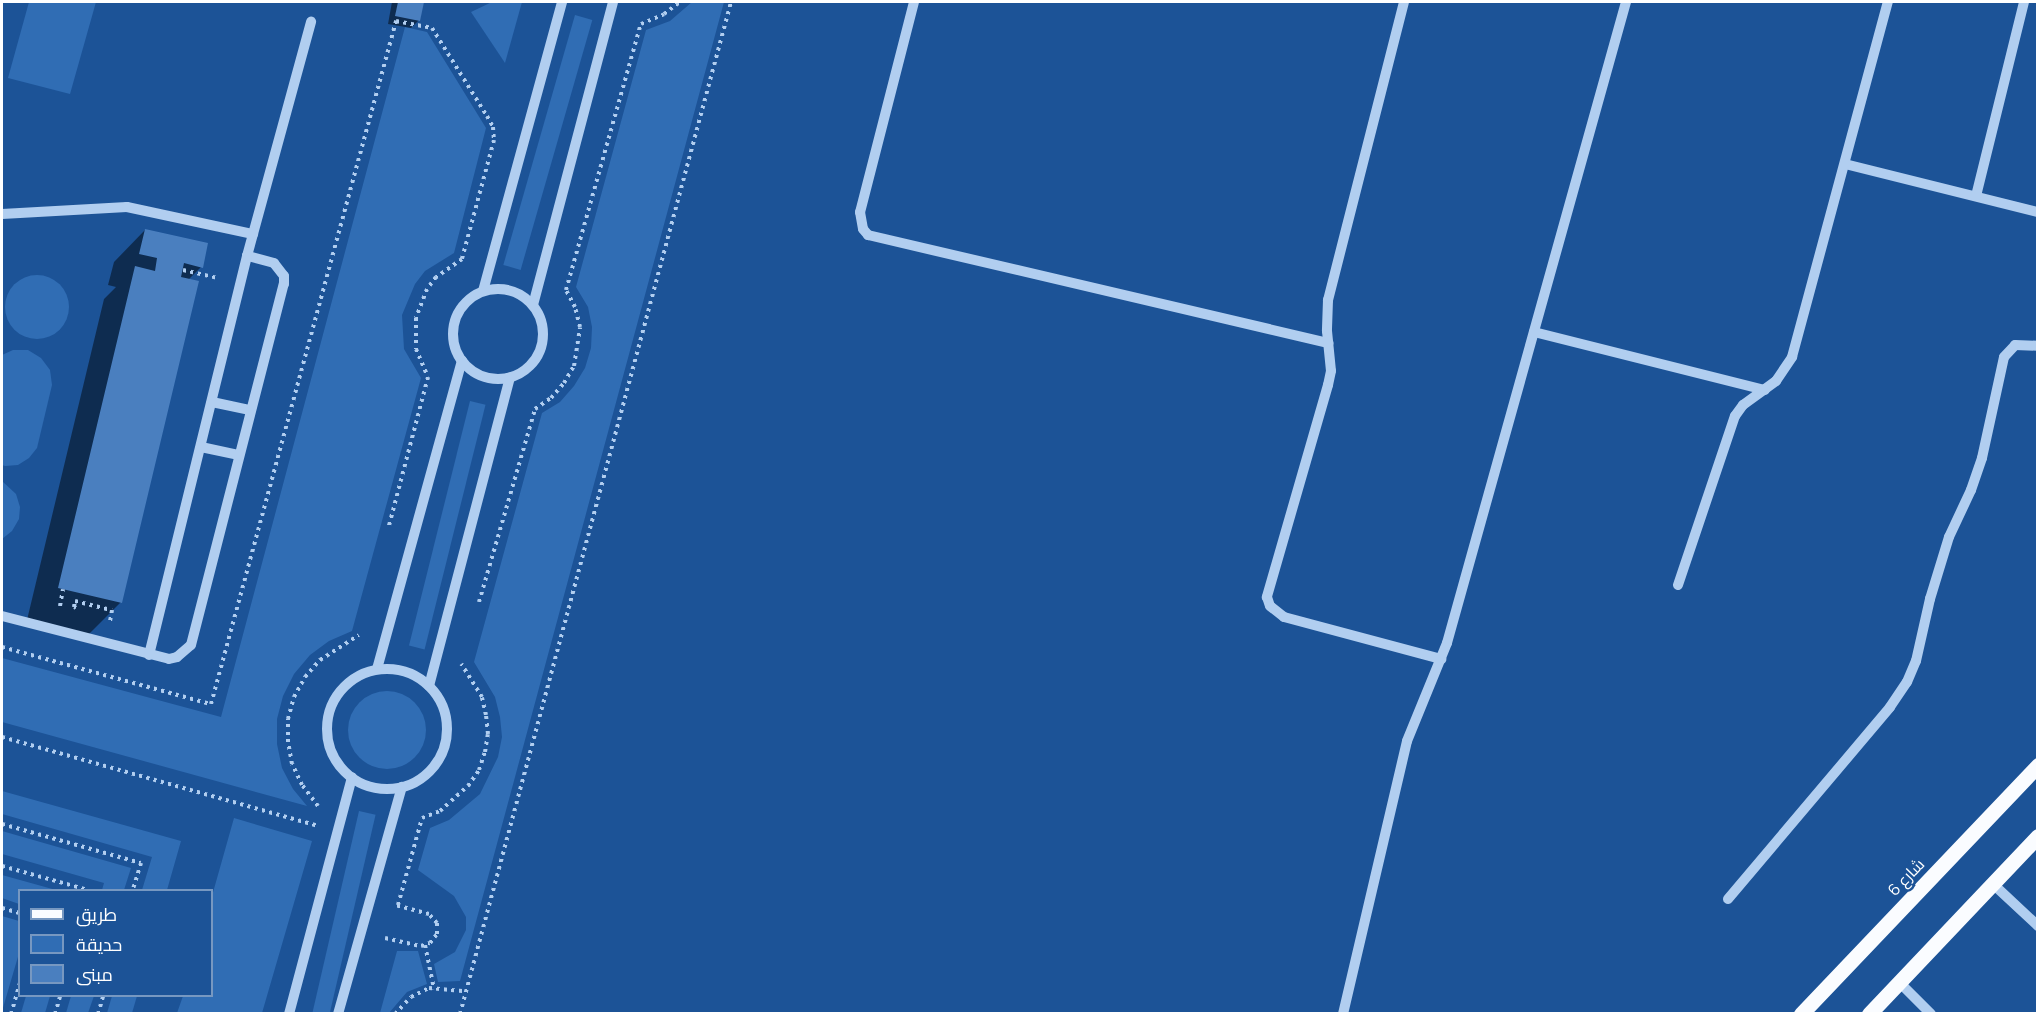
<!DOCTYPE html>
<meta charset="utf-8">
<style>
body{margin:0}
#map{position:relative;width:2039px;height:1015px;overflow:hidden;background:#1c5397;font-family:Manrope,Cairo,sans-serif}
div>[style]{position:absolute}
.green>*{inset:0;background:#306db4;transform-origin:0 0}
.round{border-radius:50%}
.shadow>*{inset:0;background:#0007}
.building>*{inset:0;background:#4a7fbf}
.path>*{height:4px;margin-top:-2px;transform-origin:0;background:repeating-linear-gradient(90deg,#b1cef0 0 3px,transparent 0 7.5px)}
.minor>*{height:10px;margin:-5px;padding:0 5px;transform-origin:5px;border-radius:5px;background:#b1cef0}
.minor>.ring{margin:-5px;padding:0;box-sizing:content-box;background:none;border:10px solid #b1cef0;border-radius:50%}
.major>*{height:15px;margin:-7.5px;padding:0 7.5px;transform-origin:7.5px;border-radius:7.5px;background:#fafcff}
span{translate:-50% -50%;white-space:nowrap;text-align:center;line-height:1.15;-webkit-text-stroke:5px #1c5397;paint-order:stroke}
.street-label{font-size:16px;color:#fff}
.frame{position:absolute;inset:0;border:3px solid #fff;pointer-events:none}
.legend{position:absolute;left:18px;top:889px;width:195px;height:108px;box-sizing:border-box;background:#1c5397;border:2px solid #7798c1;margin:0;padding:8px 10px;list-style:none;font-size:18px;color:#fff}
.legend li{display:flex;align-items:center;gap:12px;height:30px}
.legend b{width:30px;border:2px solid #7798c1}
</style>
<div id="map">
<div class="green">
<div style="clip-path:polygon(29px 2px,96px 2px,70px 94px,8px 78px)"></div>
<div style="clip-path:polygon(492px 2px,522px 2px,505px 63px,471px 12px)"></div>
<div style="clip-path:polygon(692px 2px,724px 2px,460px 981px,438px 982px,434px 964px,455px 952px,466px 930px,466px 917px,454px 896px,418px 870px,430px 828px,449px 820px,480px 794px,498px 757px,502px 737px,500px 717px,495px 697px,474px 662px,542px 413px,560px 402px,574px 386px,585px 368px,591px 348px,592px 327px,588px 307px,576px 287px,646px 30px,670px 21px)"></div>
<div style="left:575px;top:15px;width:18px;height:260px;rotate:16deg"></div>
<div style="clip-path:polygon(405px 27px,427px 32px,486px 128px,454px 253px,425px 271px,415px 284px,402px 315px,404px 349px,421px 378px,352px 631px,329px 641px,310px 655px,294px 674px,283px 696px,277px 719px,277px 744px,282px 768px,293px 789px,307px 806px,2px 722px,2px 658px,221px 717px)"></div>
<div class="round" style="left:5px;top:275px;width:64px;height:64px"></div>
<div style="clip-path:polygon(13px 350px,28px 350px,41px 358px,50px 370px,52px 385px,37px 448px,29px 458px,18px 465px,5px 466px,2px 465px,2px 355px)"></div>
<div style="left:470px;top:401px;width:16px;height:252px;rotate:14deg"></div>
<div style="clip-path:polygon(2px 481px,16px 494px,20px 507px,19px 519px,12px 531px,2px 539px)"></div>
<div class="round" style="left:348px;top:691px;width:78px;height:78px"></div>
<div style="clip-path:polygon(2px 791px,181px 841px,167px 890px,142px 890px,152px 857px,2px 814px)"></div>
<div style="left:359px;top:811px;width:17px;height:209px;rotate:13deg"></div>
<div style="clip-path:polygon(234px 818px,312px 841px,262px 1013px,177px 1013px,183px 996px,212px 996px,212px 896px)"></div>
<div style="clip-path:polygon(2px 831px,131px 868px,124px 890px,102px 890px,104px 883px,2px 854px)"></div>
<div style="clip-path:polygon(2px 875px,56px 890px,20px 890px,19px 904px,2px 898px)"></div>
<div style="clip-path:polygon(2px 916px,19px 921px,20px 950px,2px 1011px)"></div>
<div style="clip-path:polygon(397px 951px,418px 951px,427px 984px,407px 992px,389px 1013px,380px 1013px)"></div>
<div style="clip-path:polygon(26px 996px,50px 996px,45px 1013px,21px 1013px)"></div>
<div style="clip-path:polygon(71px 996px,94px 996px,88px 1013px,66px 1013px)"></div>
<div style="clip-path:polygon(112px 996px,137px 996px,132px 1013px,107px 1013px)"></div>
</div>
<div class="shadow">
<div style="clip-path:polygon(392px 2px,422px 2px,419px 20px,411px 28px,388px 24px)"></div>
<div style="clip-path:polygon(145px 230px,201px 267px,188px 280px,121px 602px,89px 634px,27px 620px,104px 299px,116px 287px,108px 285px,114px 262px)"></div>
</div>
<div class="building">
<div style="clip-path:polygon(398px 2px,424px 2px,420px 21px,395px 16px)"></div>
<div style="clip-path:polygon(145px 229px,208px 243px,203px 268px,184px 263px,181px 277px,199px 281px,122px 603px,58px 588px,135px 266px,155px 271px,157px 258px,139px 254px)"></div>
</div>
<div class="path">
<div style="left:183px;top:270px;width:35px;rotate:13deg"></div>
<div style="left:479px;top:602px;width:201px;rotate:-73.8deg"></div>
<div style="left:535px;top:409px;width:19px;rotate:-35deg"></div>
<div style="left:551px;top:398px;width:20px;rotate:-49deg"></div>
<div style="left:564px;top:383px;width:20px;rotate:-60deg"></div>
<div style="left:574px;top:366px;width:39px;rotate:-81deg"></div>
<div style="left:580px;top:327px;width:21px;rotate:-104deg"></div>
<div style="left:575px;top:307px;width:19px;rotate:-118deg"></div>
<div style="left:566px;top:290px;width:276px;rotate:-74.3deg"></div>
<div style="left:641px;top:24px;width:25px;rotate:-23deg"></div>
<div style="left:664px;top:14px;width:20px;rotate:-37deg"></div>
<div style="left:60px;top:606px;width:17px;rotate:-80deg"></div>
<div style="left:76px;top:608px;width:2px;rotate:-153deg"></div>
<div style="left:74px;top:607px;width:6px;rotate:-81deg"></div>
<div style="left:75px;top:601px;width:38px;rotate:14deg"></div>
<div style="left:112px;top:610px;width:11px;rotate:100deg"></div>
<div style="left:2px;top:647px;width:217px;rotate:15.3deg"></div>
<div style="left:211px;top:704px;width:708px;rotate:-74.84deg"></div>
<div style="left:396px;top:21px;width:37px;rotate:11deg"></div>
<div style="left:432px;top:28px;width:104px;rotate:58deg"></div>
<div style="left:487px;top:116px;width:13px;rotate:61deg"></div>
<div style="left:493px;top:127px;width:13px;rotate:86deg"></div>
<div style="left:494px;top:140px;width:123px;rotate:105.1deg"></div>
<div style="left:462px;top:259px;width:32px;rotate:145deg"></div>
<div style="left:436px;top:277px;width:15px;rotate:127deg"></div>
<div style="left:427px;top:289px;width:31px;rotate:111deg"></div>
<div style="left:416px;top:318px;width:31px;rotate:90deg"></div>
<div style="left:416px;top:349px;width:30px;rotate:67deg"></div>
<div style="left:428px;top:377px;width:157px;rotate:104.7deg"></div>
<div style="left:2px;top:737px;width:326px;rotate:15.7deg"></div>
<div style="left:318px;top:806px;width:26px;rotate:-127deg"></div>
<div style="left:302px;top:785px;width:23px;rotate:-115deg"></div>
<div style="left:292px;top:764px;width:22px;rotate:-100deg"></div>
<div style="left:288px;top:742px;width:23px;rotate:-90deg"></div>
<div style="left:288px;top:719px;width:23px;rotate:-75deg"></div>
<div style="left:294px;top:697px;width:23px;rotate:-61deg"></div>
<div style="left:305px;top:677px;width:23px;rotate:-49deg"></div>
<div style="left:320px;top:660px;width:46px;rotate:-32.7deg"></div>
<div style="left:2px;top:824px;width:144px;rotate:15.7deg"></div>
<div style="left:141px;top:863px;width:28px;rotate:107deg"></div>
<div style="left:2px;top:866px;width:89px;rotate:15.6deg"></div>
<div style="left:398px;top:905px;width:90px;rotate:-74.6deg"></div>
<div style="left:422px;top:818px;width:19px;rotate:-21deg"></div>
<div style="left:440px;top:811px;width:38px;rotate:-42deg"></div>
<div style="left:468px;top:786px;width:19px;rotate:-55deg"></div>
<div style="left:479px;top:770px;width:19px;rotate:-72deg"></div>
<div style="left:485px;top:752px;width:18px;rotate:-81deg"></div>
<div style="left:488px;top:734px;width:19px;rotate:-96deg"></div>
<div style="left:486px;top:715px;width:18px;rotate:-103deg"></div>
<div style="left:482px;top:697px;width:39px;rotate:-122deg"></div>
<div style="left:2px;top:908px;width:19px;rotate:16deg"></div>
<div style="left:385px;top:938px;width:37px;rotate:13deg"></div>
<div style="left:421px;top:946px;width:9px;rotate:-18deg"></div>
<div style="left:430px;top:943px;width:11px;rotate:-52deg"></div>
<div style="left:437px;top:934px;width:11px;rotate:-90deg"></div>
<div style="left:437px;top:923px;width:12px;rotate:-132deg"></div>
<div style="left:429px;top:914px;width:34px;rotate:-165deg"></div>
<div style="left:425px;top:945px;width:45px;rotate:78.4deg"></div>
<div style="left:11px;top:1014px;width:32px;rotate:-74deg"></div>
<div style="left:55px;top:1014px;width:19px;rotate:-74deg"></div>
<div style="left:98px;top:1014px;width:19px;rotate:-74deg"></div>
<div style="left:395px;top:1014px;width:23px;rotate:-47deg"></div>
<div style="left:411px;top:997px;width:20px;rotate:-27deg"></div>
<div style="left:429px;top:988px;width:36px;rotate:5deg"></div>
<div style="left:460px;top:1014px;width:1048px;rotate:-75.01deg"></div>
</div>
<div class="minor">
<div style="left:914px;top:2px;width:217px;rotate:104.4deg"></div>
<div style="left:860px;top:212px;width:17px;rotate:80deg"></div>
<div style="left:863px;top:229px;width:8px;rotate:50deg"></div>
<div style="left:868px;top:235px;width:473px;rotate:13.2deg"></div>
<div style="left:1404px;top:2px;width:308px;rotate:104.3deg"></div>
<div style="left:1328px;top:300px;width:31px;rotate:92deg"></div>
<div style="left:1327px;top:331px;width:40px;rotate:84.3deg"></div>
<div style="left:1331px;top:371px;width:14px;rotate:102deg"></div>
<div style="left:1328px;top:385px;width:221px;rotate:106.1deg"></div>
<div style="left:1267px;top:597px;width:9px;rotate:72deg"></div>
<div style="left:1270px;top:606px;width:18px;rotate:38deg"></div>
<div style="left:1284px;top:617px;width:163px;rotate:15deg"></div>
<div style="left:1845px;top:164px;width:199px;rotate:14deg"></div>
<div style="left:1976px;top:196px;width:200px;rotate:-76.1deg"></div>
<div style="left:2px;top:214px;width:125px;rotate:-3.2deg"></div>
<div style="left:127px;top:207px;width:129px;rotate:12.1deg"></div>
<div class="ring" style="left:453px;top:289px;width:80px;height:80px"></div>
<div style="left:483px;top:291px;width:300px;rotate:-74.7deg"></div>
<div style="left:533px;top:305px;width:313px;rotate:-75.2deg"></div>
<div style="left:1534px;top:332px;width:238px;rotate:14.1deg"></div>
<div style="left:212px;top:402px;width:39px;rotate:12deg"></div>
<div style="left:201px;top:447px;width:39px;rotate:12deg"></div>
<div style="left:1678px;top:585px;width:178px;rotate:-71.4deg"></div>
<div style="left:1735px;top:416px;width:14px;rotate:-54deg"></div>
<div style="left:1743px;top:405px;width:41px;rotate:-36deg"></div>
<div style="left:1776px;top:381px;width:29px;rotate:-56deg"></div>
<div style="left:1792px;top:357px;width:368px;rotate:-74.9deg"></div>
<div style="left:2px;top:616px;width:172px;rotate:14.4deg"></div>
<div style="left:169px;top:659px;width:8px;rotate:-14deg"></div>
<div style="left:177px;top:657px;width:18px;rotate:-41deg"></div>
<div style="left:191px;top:645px;width:373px;rotate:-75.6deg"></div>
<div style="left:284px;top:284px;width:8px;rotate:-90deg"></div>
<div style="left:284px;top:276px;width:16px;rotate:-128deg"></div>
<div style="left:274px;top:263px;width:28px;rotate:-165deg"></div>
<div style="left:149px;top:655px;width:411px;rotate:-76.2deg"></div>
<div style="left:247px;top:256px;width:243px;rotate:-74.7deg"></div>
<div style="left:377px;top:669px;width:320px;rotate:-74.6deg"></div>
<div class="ring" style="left:327px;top:669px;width:110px;height:110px"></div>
<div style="left:429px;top:686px;width:319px;rotate:-75.3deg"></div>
<div style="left:1993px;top:884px;width:62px;rotate:43deg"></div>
<div style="left:1728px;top:899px;width:251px;rotate:-49.8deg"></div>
<div style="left:1890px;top:707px;width:30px;rotate:-56deg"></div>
<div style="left:1907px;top:682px;width:23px;rotate:-67deg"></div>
<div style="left:1916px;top:661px;width:64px;rotate:-77.3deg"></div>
<div style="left:1930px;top:599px;width:65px;rotate:-73deg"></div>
<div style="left:1949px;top:537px;width:52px;rotate:-64.9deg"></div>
<div style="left:1971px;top:490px;width:34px;rotate:-71deg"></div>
<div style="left:1982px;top:458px;width:103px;rotate:-77.7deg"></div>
<div style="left:2004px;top:357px;width:16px;rotate:-47deg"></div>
<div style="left:2015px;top:345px;width:23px;rotate:2deg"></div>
<div style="left:1899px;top:982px;width:45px;rotate:45deg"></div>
<div style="left:289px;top:1014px;width:245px;rotate:-75.1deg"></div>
<div style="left:338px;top:1014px;width:236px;rotate:-74.3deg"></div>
<div style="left:1343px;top:1014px;width:280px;rotate:-76.8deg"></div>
<div style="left:1407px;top:741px;width:106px;rotate:-67.8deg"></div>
<div style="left:1447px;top:643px;width:666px;rotate:-74.4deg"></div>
</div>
<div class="major">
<div style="left:1801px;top:1014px;width:344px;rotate:-46.4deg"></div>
<div style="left:1869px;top:1014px;width:245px;rotate:-46.5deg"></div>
</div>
<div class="street-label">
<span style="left:1906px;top:877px;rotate:-46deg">شارع 6</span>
</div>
<div class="frame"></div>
<ul class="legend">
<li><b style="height:8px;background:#fafcff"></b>طريق</li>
<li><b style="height:16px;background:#306db4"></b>حديقة</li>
<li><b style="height:16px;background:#4a7fbf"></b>مبنى</li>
</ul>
</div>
